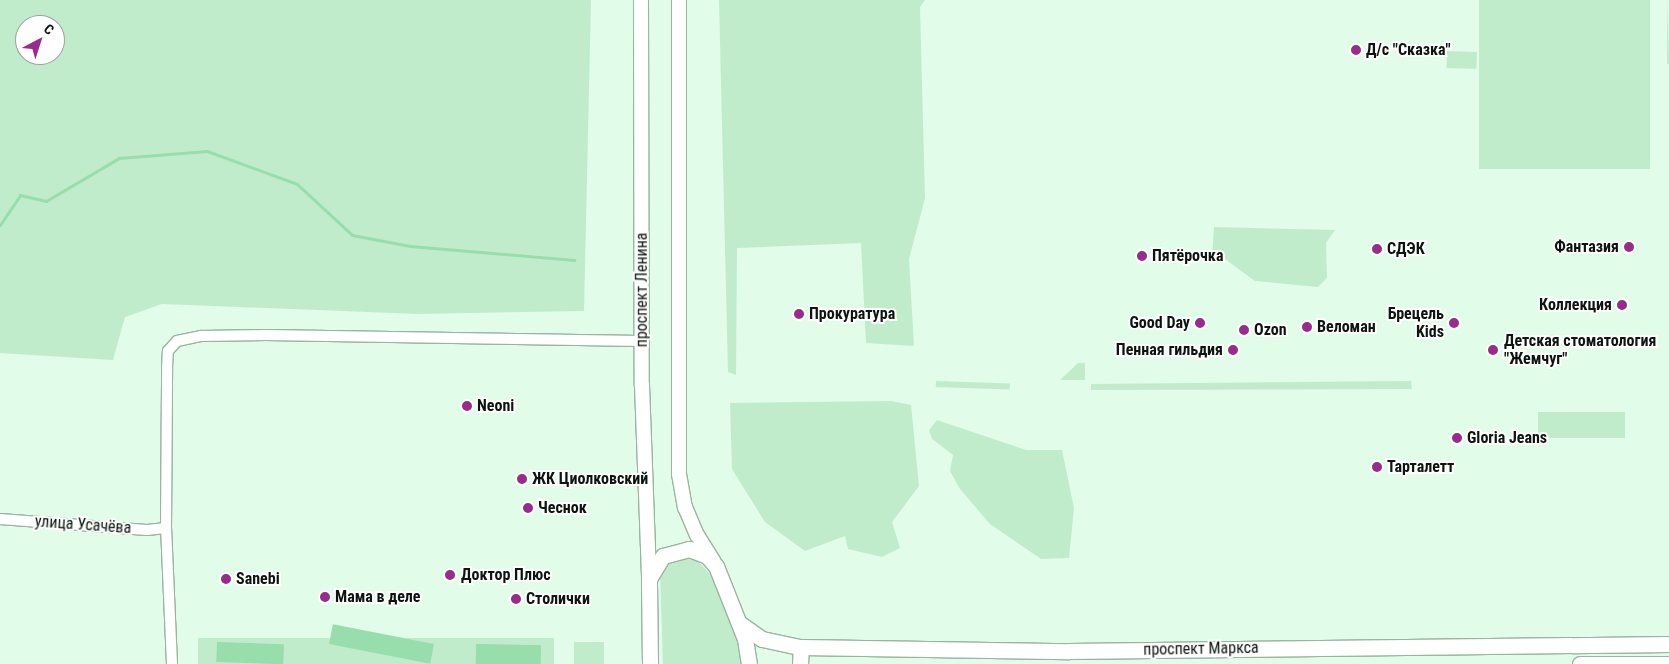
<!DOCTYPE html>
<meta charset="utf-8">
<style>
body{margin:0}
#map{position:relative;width:1669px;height:664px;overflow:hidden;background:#e1fce8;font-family:"Roboto Condensed",sans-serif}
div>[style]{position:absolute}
.green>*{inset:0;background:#c1eccc;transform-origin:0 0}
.water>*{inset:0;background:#98ddac;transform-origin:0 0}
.stream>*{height:3px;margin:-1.5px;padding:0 1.5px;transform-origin:1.5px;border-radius:1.5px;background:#98ddac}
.roads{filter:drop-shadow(1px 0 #9bb4a1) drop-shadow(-1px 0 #9bb4a1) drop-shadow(0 1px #9bb4a1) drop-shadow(0 -1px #9bb4a1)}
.street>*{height:10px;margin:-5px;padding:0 5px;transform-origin:5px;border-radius:5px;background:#fff}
.secondary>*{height:14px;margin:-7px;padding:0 7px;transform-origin:7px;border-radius:7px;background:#fff}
.primary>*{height:15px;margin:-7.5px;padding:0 7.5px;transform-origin:7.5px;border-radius:7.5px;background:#fff}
.dots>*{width:14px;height:14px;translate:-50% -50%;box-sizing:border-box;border:2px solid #fff;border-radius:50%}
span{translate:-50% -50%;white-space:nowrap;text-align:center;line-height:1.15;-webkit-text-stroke:4px #fff;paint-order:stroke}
.poi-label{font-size:16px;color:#0c150e;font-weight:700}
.left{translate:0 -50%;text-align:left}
.right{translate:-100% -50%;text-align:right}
.street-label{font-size:16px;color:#0c150e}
.north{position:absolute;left:15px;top:15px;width:50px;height:50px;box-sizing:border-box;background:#fff;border:1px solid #9ea19f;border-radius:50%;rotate:40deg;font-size:14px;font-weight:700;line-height:20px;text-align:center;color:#0c150e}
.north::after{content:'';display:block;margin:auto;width:18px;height:22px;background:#982b8b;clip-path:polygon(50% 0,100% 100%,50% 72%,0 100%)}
</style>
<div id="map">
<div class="green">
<div style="clip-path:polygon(evenodd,0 0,591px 0,584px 311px,418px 314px,162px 304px,125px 317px,113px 360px,0 353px,0 0,25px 25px,55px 25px,55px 55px,25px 55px,25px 25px)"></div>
<div style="clip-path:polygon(719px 0,925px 0,920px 7px,925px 198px,909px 259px,914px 346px,866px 343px,861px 243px,737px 248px,736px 375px,728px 372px)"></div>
<div style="left:1479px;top:0;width:171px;height:169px"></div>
<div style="clip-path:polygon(1667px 0,1669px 64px,1667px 64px)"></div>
<div style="left:1447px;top:51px;width:30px;height:17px;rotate:2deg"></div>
<div style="clip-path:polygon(1214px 227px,1335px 230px,1326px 243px,1327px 278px,1318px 287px,1255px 281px,1225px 259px,1212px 258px)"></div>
<div style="clip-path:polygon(1078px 363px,1085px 363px,1085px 380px,1060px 380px)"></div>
<div style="left:936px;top:381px;width:74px;height:6px;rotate:2deg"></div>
<div style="clip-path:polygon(1411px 381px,1412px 389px,1091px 390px,1091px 384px)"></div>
<div style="clip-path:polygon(891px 401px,911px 405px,919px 486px,892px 522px,900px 548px,882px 557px,848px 549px,845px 536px,805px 551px,765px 522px,732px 469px,730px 403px)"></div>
<div style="left:1538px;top:412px;width:87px;height:26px"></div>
<div style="clip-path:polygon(937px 420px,1026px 450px,1062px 450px,1074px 508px,1069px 558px,1041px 559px,990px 524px,960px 489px,950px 471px,953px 455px,932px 439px,929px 430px)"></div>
<div style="clip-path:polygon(678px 555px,695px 558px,712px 576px,744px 654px,744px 664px,663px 664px,660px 575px,667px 561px)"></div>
<div style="left:198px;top:638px;width:356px;height:26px"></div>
<div style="left:604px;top:642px;width:22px;height:30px;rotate:90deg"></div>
</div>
<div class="water">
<div style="left:217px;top:642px;width:67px;height:20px;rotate:2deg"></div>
<div style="left:434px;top:644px;width:20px;height:103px;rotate:101deg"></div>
<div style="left:476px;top:644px;width:65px;height:20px;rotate:1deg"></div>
</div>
<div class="stream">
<div style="left:0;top:225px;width:36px;rotate:-56deg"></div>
<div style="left:20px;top:195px;width:27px;rotate:13deg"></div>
<div style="left:46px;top:201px;width:85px;rotate:-30.5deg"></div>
<div style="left:119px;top:158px;width:88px;rotate:-4.5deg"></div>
<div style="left:207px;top:151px;width:96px;rotate:20.1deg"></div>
<div style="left:297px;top:184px;width:75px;rotate:42.8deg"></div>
<div style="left:352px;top:235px;width:59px;rotate:10.7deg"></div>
<div style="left:410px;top:246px;width:165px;rotate:4.9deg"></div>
</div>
<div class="roads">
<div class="street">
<div style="left:0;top:519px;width:147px;rotate:4.3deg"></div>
<div style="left:147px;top:530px;width:19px;rotate:-6deg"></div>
<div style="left:172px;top:664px;width:136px;rotate:-92.5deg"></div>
<div style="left:166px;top:528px;width:160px;rotate:-89.6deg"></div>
<div style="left:167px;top:368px;width:17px;rotate:-87deg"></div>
<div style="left:168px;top:351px;width:13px;rotate:-48deg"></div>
<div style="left:177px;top:341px;width:25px;rotate:-12deg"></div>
<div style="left:201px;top:336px;width:65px;rotate:-0.9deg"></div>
<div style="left:266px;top:335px;width:375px;rotate:0.9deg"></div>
</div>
<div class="secondary">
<div style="left:641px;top:0;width:385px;rotate:89.9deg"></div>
<div style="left:642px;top:385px;width:194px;rotate:87.9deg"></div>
<div style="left:679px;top:0;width:474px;rotate:90deg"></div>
<div style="left:679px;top:474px;width:34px;rotate:80deg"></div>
<div style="left:685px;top:507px;width:30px;rotate:67deg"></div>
<div style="left:697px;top:535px;width:31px;rotate:58deg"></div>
</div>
<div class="primary">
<div style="left:739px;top:623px;width:28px;rotate:35deg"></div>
<div style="left:762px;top:639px;width:40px;rotate:12deg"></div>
<div style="left:801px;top:647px;width:268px;rotate:0.9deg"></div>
<div style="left:1069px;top:651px;width:600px;rotate:-0.67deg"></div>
<div style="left:650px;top:664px;width:85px;rotate:-90.7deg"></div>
<div style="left:649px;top:579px;width:27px;rotate:-59deg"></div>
<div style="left:663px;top:556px;width:27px;rotate:-15deg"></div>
<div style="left:689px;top:549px;width:19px;rotate:21deg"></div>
<div style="left:707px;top:556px;width:13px;rotate:48deg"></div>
<div style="left:716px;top:566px;width:79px;rotate:68.3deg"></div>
<div style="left:745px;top:639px;width:25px;rotate:81deg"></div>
<div style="left:800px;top:664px;width:17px;rotate:-87deg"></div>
<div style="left:1580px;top:664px;width:89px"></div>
</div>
</div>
<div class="dots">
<div style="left:1356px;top:50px;background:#982b8b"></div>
<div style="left:1629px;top:247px;background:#982b8b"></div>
<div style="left:1377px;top:249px;background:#982b8b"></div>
<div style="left:1142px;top:256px;background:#982b8b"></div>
<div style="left:1622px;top:305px;background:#982b8b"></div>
<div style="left:799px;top:314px;background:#982b8b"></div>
<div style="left:1200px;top:323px;background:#982b8b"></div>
<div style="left:1454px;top:323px;background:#982b8b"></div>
<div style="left:1307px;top:327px;background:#982b8b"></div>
<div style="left:1244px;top:330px;background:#982b8b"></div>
<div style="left:1233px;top:350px;background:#982b8b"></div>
<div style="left:1493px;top:350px;background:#982b8b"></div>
<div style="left:467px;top:406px;background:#982b8b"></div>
<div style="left:1457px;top:438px;background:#982b8b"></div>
<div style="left:1377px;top:467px;background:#982b8b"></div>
<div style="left:522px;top:479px;background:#982b8b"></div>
<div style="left:528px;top:508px;background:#982b8b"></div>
<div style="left:450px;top:575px;background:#982b8b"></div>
<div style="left:226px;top:579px;background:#982b8b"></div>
<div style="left:325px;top:597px;background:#982b8b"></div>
<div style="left:516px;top:599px;background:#982b8b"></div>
</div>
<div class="poi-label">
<span class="left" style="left:1366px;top:50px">Д/с "Сказка"</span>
<span class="right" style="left:1619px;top:247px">Фантазия</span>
<span class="left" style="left:1387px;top:249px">СДЭК</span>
<span class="left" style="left:1152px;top:256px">Пятёрочка</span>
<span class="right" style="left:1612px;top:305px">Коллекция</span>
<span class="left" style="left:809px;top:314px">Прокуратура</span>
<span class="right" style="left:1444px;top:323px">Брецель<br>Kids</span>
<span class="right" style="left:1190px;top:323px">Good Day</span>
<span class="left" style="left:1317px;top:327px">Веломан</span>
<span class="left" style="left:1254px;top:330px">Ozon</span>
<span class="left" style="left:1504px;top:350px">Детская стоматология<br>"Жемчуг"</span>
<span class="right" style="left:1223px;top:350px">Пенная гильдия</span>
<span class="left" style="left:477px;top:406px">Neoni</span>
<span class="left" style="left:1467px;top:438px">Gloria Jeans</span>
<span class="left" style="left:1387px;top:467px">Тарталетт</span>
<span class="left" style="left:532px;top:479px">ЖК Циолковский</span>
<span class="left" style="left:538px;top:508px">Чеснок</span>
<span class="left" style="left:461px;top:575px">Доктор Плюс</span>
<span class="left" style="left:236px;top:579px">Sanebi</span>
<span class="left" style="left:335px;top:597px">Мама в деле</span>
<span class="left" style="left:526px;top:599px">Столички</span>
</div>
<div class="street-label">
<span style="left:642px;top:290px;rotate:-90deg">проспект Ленина</span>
<span style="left:83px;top:525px;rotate:4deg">улица Усачёва</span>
<span style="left:1201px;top:649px;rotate:-1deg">проспект Маркса</span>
</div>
<div class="north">С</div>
</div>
